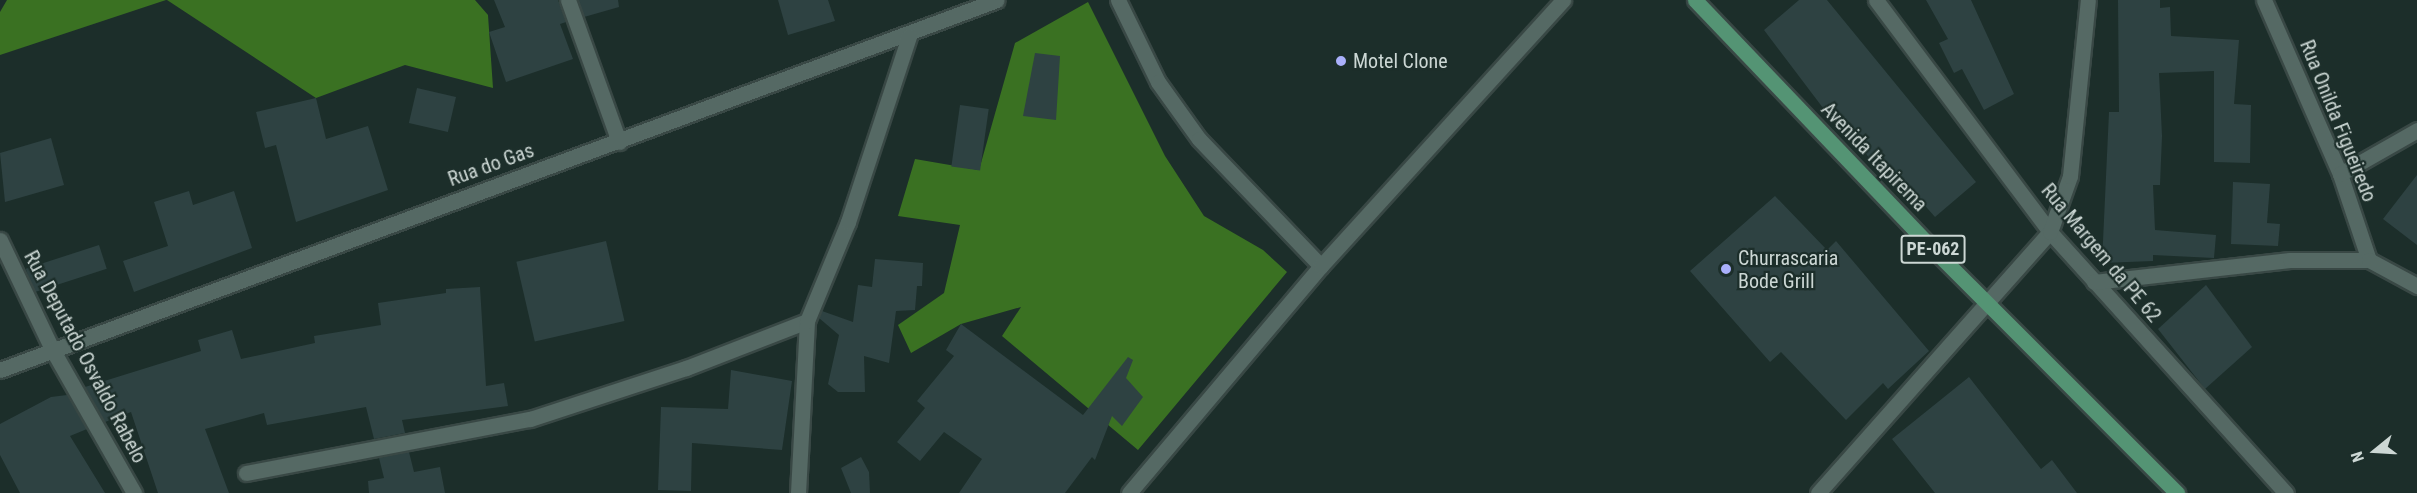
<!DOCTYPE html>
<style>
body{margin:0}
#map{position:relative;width:2417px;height:493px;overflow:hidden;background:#1c2e2a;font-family:"Roboto Condensed",sans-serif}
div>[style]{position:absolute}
.forest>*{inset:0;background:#3a7122}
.building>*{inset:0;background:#2e4242;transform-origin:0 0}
.roads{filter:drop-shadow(2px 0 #394845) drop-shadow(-2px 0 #394845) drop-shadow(0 2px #394845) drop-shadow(0 -2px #394845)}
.minor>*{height:15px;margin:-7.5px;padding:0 7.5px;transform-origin:7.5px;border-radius:7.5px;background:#556964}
.primary>*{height:15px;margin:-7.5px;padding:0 7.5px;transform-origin:7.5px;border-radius:7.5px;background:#549474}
.dots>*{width:16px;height:16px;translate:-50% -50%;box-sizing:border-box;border:3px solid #1c2e2a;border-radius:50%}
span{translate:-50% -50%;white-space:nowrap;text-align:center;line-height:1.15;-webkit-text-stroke:4.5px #1c2e2a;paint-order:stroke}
.shield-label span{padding:2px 4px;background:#1c2e2a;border:2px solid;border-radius:4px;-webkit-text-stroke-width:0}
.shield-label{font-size:18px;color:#ccd7d4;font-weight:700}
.poi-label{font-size:20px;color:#ccd7d4}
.left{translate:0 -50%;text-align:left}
.street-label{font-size:20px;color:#ccd7d4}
.north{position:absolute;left:2345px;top:421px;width:60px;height:60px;-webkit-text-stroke:4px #1c2e2a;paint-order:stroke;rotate:252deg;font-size:16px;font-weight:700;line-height:24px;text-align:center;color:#ccd7d4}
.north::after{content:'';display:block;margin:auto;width:21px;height:27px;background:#ccd7d4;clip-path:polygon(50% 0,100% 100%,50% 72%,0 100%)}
</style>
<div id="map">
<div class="forest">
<div style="clip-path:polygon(7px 0,166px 0,0 55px,0 12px)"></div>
<div style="clip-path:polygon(167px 0,475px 0,488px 15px,493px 88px,405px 65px,316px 98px)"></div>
<div style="clip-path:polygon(1088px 2px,1165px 156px,1204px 216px,1263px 250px,1287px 272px,1138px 450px,1002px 336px,1021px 307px,961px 324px,911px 353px,898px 325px,944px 293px,960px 225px,898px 216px,915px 159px,979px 170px,1015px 43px)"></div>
</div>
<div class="building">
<div style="clip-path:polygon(494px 0,558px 0,566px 22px,560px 24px,573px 59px,506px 82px,489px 32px,505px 27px)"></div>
<div style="clip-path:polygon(578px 0,618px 0,619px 7px,584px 17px)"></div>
<div style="clip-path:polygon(778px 0,828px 0,835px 21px,788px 35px)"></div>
<div style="clip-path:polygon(1799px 0,1827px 0,1976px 182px,1935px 217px,1892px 168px,1882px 176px,1854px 137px,1848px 141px,1764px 30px)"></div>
<div style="clip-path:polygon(1926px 0,1971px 0,2014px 94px,1984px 110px,1962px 69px,1954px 73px,1939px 43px,1948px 39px)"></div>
<div style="clip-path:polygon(2118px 0,2160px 0,2160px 8px,2170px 7px,2171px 36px,2239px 40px,2234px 104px,2251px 105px,2250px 163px,2214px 162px,2214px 71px,2159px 73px,2162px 136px,2160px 185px,2153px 185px,2155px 230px,2216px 235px,2214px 258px,2153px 255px,2153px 261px,2102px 263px,2109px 112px,2119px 112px)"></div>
<div style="clip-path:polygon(1035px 53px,1060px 56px,1056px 120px,1023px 116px)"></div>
<div style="left:417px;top:88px;width:40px;height:36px;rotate:13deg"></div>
<div style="clip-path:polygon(316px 98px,326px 139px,368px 126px,388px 190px,296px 222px,276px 145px,265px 148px,256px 112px)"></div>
<div style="left:960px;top:105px;width:29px;height:62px;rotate:8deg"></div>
<div style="clip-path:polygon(51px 138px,64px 185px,5px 202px,0 153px)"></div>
<div style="clip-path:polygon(2417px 175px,2417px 245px,2383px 219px)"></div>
<div style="clip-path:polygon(2233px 182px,2270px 184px,2267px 223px,2280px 224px,2278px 246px,2231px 244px)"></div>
<div style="clip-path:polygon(189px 191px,193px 205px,234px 191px,252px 248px,134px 292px,123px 261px,168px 246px,154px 202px)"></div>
<div style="clip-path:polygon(1775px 196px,1827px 250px,1836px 241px,1929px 351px,1888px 389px,1883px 383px,1846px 420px,1781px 352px,1770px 362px,1690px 271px)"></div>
<div style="left:606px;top:241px;width:82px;height:92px;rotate:77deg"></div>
<div style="left:99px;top:245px;width:25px;height:77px;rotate:72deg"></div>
<div style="clip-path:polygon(875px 259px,923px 263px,922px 286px,917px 286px,915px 310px,896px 311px,889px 363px,864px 356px,865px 392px,838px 392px,828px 384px,839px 335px,819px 318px,822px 311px,853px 322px,858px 285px,872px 287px)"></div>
<div style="clip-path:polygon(2206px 285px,2252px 347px,2205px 389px,2158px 329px)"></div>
<div style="clip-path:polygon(480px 287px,486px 386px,504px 383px,508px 406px,402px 420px,405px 433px,374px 439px,366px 407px,267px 425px,264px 413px,205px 429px,229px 493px,158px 493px,131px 412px,105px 422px,85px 387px,201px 351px,198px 340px,232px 330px,241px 359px,315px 343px,314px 336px,381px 325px,378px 303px,446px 293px,446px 289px)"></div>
<div style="clip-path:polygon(961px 324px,1083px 415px,1128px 357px,1133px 360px,1126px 378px,1143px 397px,1122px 426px,1112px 416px,1095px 460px,1092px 457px,1065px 493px,959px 493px,982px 459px,944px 432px,920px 461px,897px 442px,925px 408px,917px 401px,954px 356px,946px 350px)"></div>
<div style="clip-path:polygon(731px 370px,792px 381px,782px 450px,692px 443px,691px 491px,658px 490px,661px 407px,728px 409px)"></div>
<div style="clip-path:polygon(1969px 377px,2041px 469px,2052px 460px,2077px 493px,1935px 493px,1892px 439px)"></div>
<div style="clip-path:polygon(67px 395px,87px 429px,70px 436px,105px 493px,20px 493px,0 455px,0 424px,51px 397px)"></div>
<div style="clip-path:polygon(409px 452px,414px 472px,440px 467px,445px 493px,369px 493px,368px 481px,384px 478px,379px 458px)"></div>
<div style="clip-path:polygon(861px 457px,869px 472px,870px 493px,851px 493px,841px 468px)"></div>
</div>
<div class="roads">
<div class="minor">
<div style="left:568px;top:0;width:151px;rotate:70.2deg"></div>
<div style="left:1118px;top:0;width:91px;rotate:64deg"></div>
<div style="left:1158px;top:82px;width:70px;rotate:54.3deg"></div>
<div style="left:1199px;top:139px;width:176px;rotate:46.2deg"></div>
<div style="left:1876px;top:0;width:290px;rotate:53.1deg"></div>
<div style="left:2050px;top:232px;width:352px;rotate:47.9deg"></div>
<div style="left:2264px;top:0;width:190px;rotate:66.4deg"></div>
<div style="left:2340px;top:174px;width:91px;rotate:71.4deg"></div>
<div style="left:2340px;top:174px;width:89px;rotate:-29.7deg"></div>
<div style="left:0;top:240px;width:121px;rotate:64.5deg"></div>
<div style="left:52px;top:349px;width:166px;rotate:60.3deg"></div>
<div style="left:2094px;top:282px;width:197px;rotate:-6.4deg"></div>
<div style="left:2290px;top:260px;width:79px"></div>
<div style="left:2369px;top:260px;width:55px;rotate:28.4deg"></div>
<div style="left:0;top:370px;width:1063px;rotate:-20.36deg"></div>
<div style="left:246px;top:473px;width:289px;rotate:-10.8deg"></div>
<div style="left:530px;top:419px;width:164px;rotate:-18.1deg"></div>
<div style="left:686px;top:368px;width:130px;rotate:-21.2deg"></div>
<div style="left:798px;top:493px;width:172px;rotate:-87deg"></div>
<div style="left:807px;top:321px;width:107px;rotate:-67.5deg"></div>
<div style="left:848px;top:222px;width:196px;rotate:-71.8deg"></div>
<div style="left:1129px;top:493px;width:297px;rotate:-49.8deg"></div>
<div style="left:1321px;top:266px;width:360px;rotate:-47.7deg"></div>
<div style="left:1818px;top:493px;width:349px;rotate:-48.4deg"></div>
<div style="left:2050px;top:232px;width:59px;rotate:-70.3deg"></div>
<div style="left:2070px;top:176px;width:177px;rotate:-84.2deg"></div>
</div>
<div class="primary">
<div style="left:1695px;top:0;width:336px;rotate:46.3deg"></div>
<div style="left:1927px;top:243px;width:354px;rotate:45deg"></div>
</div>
</div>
<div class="dots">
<div style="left:1341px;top:61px;background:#aab0fb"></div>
<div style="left:1726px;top:269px;background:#aab0fb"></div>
</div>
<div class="shield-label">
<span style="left:1933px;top:249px">PE-062</span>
</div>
<div class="poi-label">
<span class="left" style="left:1353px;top:61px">Motel Clone</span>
<span class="left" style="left:1738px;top:270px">Churrascaria<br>Bode Grill</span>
</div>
<div class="street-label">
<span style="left:2338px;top:121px;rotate:68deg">Rua Onilda Figueiredo</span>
<span style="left:1874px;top:157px;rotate:46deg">Avenida Itapirema</span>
<span style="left:491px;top:165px;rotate:-20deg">Rua do Gas</span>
<span style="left:2101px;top:253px;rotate:50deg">Rua Margem da PE 62</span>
<span style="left:85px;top:357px;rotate:62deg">Rua Deputado Osvaldo Rabelo</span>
</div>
<div class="north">N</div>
</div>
